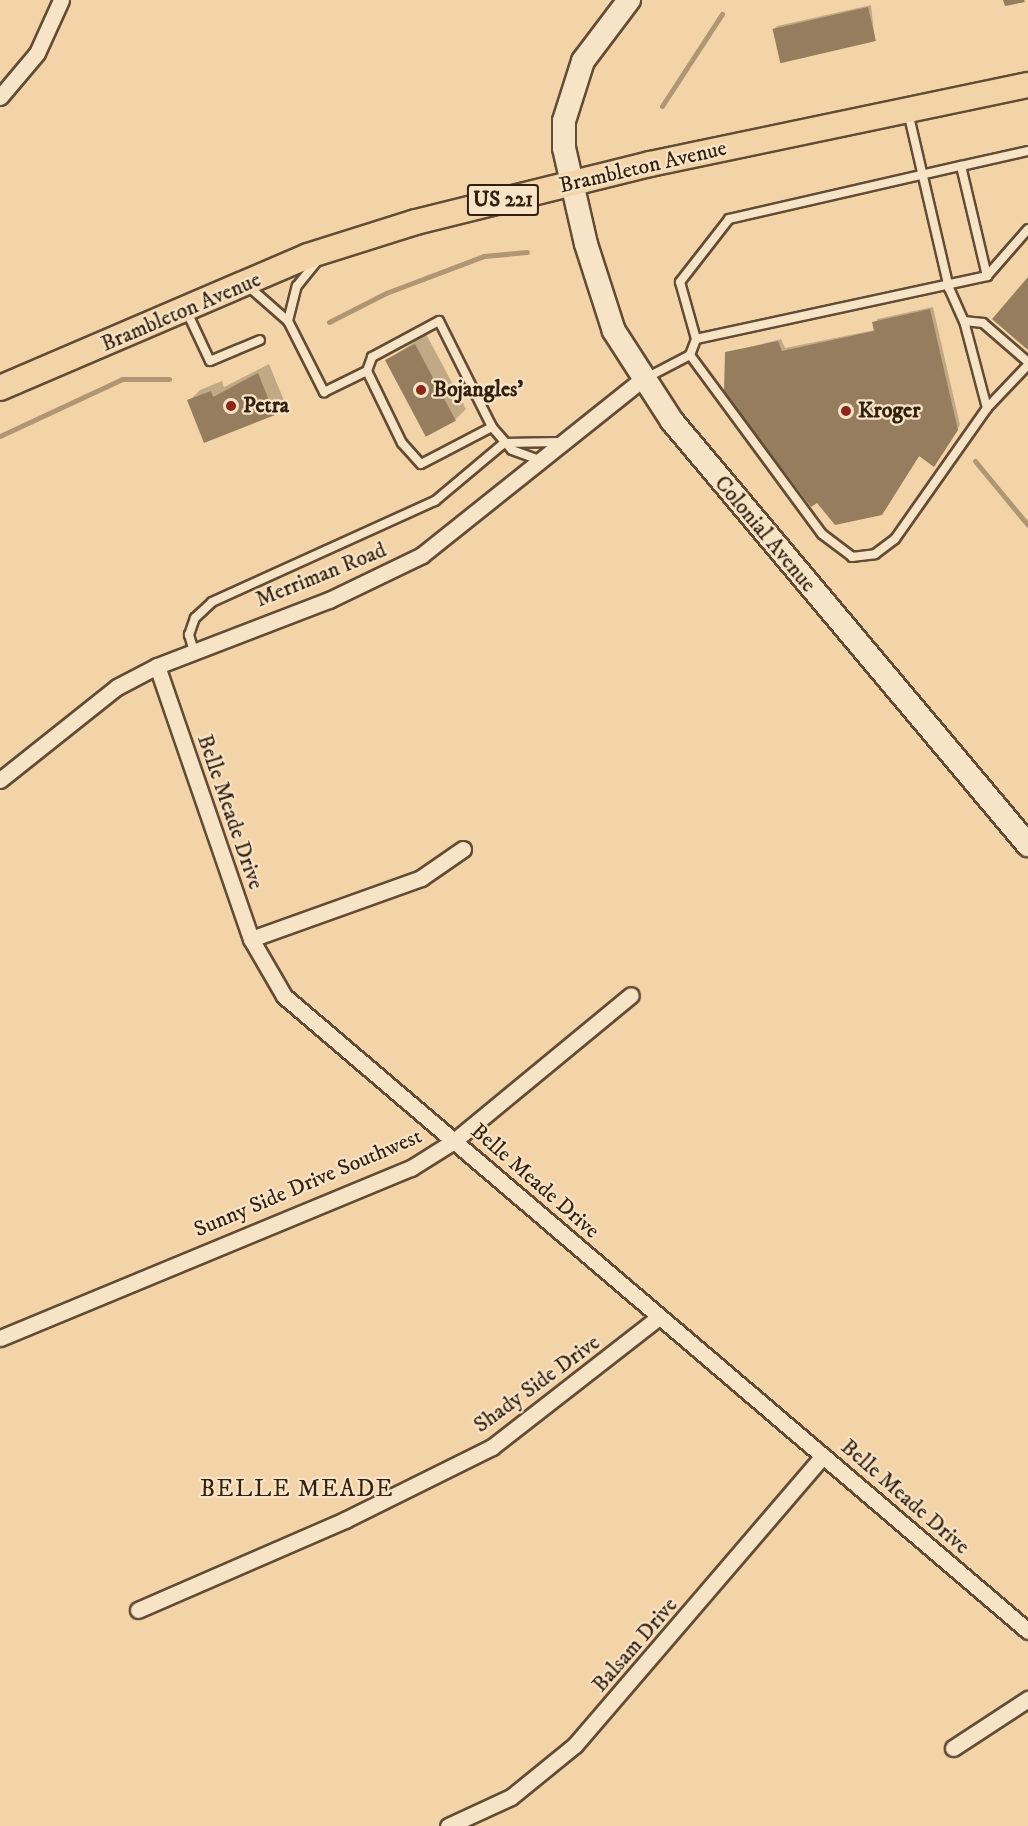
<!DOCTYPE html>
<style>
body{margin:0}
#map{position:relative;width:1028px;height:1826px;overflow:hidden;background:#f3d4a8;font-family:"IM FELL DW Pica",serif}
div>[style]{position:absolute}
.shadow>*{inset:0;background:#0003}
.stream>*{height:5px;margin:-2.5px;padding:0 2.5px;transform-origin:2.5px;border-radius:2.5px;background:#b19674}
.building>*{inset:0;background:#967d5e;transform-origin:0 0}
.roads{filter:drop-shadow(2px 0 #624c34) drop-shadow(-2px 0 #624c34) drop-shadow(0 2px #624c34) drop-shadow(0 -2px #624c34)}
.lane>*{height:8px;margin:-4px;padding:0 4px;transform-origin:4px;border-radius:4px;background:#f7e3c6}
.street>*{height:15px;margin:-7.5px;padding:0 7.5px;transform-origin:7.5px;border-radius:7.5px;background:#f7e3c6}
.secondary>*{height:22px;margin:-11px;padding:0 11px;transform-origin:11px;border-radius:11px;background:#f7e3c6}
.primary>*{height:24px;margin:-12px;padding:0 12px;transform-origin:12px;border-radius:12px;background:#f3d4a8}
.dots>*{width:16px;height:16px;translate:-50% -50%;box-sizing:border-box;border:3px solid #f7e3c6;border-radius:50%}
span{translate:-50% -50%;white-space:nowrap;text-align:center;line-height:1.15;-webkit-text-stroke:4.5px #f7e3c6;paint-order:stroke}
.shield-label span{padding:2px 4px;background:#f7e3c6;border:2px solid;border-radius:4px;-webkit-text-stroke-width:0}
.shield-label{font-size:21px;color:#321f0e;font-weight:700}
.street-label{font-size:22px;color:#321f0e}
.poi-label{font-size:22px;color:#321f0e;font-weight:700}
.left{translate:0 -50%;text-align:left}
.neighbourhood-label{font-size:24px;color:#321f0e;letter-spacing:1.5px}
</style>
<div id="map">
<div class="shadow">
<div style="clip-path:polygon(871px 5px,875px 40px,774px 29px,777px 26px)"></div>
<div style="clip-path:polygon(933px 307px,960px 425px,937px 462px,920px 455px,885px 510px,727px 353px,781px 339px,785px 348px,875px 330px,877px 319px)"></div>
<div style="clip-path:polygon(426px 334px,466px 409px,455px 420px,387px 360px)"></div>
<div style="clip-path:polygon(269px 364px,285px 403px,274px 414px,189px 401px,200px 390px,222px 381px,224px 387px)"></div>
</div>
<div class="stream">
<div style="left:662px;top:106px;width:110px;rotate:-56.9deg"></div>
<div style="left:329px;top:322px;width:64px;rotate:-27deg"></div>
<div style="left:386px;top:293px;width:105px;rotate:-20.7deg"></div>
<div style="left:484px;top:256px;width:43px;rotate:-5.3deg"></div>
<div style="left:0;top:436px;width:135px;rotate:-25deg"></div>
<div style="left:122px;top:379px;width:47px"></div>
<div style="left:975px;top:461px;width:83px;rotate:50.4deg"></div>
</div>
<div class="building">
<div style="clip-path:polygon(1003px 0,1024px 0,1025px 2px,1005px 6px)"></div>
<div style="left:868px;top:7px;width:35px;height:98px;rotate:77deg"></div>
<div style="clip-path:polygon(1028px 277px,1028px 350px,992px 319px)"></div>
<div style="clip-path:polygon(930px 309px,958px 430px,934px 467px,919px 456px,882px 515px,835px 525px,817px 503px,811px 507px,724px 392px,725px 352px,778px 341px,782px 351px,874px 331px,872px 322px)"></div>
<div style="left:415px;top:344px;width:87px;height:34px;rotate:62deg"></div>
<div style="clip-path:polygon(258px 373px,275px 415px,204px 443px,187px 400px,211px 391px,213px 397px)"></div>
</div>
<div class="roads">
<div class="lane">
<div style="left:908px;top:112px;width:181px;rotate:76.9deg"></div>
<div style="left:949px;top:288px;width:36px;rotate:66deg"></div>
<div style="left:964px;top:321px;width:90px;rotate:75.2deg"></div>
<div style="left:987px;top:276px;width:62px;rotate:-48.9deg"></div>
<div style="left:248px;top:286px;width:53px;rotate:41.2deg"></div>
<div style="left:288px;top:321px;width:80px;rotate:63.1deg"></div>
<div style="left:324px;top:392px;width:48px;rotate:-26deg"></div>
<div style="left:367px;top:371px;width:15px;rotate:-70deg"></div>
<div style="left:372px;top:357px;width:76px;rotate:-28.2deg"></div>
<div style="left:439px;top:321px;width:119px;rotate:63.4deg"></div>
<div style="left:492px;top:427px;width:30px;rotate:49deg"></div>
<div style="left:512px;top:450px;width:29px;rotate:20deg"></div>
<div style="left:187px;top:312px;width:54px;rotate:64.9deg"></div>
<div style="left:210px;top:361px;width:54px;rotate:-22.8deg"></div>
<div style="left:288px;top:321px;width:36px;rotate:-76deg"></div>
<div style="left:297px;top:286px;width:33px;rotate:-51deg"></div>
<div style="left:964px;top:321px;width:19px;rotate:6deg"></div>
<div style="left:983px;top:323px;width:60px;rotate:40.9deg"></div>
<div style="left:696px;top:339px;width:298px;rotate:-12.2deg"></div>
<div style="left:987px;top:276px;width:113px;rotate:-103.3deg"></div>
<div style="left:961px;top:166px;width:69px;rotate:-12.6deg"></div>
<div style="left:690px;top:355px;width:17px;rotate:-69deg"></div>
<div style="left:696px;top:339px;width:59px;rotate:-105.7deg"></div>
<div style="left:680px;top:282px;width:80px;rotate:-52.1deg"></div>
<div style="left:729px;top:219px;width:238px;rotate:-12.9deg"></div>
<div style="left:367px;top:371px;width:80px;rotate:64.1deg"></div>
<div style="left:402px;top:443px;width:28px;rotate:48deg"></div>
<div style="left:421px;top:464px;width:80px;rotate:-27.5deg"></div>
<div style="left:648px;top:377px;width:47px;rotate:-27.6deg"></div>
<div style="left:690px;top:355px;width:222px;rotate:53.6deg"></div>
<div style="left:822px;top:534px;width:38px;rotate:37deg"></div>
<div style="left:852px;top:557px;width:23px;rotate:-7deg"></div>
<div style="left:875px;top:554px;width:25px;rotate:-37deg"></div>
<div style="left:895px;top:539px;width:160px;rotate:-54.9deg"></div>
<div style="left:987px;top:408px;width:59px;rotate:-46.4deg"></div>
<div style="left:193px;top:648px;width:14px;rotate:-107deg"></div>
<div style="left:189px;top:635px;width:18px;rotate:-71deg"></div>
<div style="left:195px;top:618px;width:23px;rotate:-43deg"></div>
<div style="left:212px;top:602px;width:245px;rotate:-24.4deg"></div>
<div style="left:435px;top:501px;width:90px;rotate:-40deg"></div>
<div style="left:504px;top:443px;width:55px;rotate:-1deg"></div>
</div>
<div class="street">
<div style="left:0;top:97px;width:57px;rotate:-49.9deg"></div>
<div style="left:37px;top:53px;width:58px;rotate:-65.6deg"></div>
<div style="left:157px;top:666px;width:289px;rotate:71deg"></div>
<div style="left:251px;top:939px;width:66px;rotate:59.9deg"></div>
<div style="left:284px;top:996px;width:978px;rotate:40.48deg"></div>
<div style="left:0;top:780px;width:149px;rotate:-38.5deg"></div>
<div style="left:117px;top:687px;width:45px;rotate:-27.7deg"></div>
<div style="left:157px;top:666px;width:184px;rotate:-21deg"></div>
<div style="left:329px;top:600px;width:103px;rotate:-25.8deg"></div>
<div style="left:422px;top:555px;width:280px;rotate:-38.6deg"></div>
<div style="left:251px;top:939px;width:181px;rotate:-19.7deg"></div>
<div style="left:421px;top:878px;width:51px;rotate:-34.6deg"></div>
<div style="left:0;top:1338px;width:445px;rotate:-22.5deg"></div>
<div style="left:411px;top:1168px;width:51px;rotate:-32.1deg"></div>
<div style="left:454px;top:1141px;width:229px;rotate:-39.5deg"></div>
<div style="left:138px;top:1610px;width:226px;rotate:-23.5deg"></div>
<div style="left:345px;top:1520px;width:164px;rotate:-26.4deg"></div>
<div style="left:492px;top:1447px;width:212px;rotate:-37.9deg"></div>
<div style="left:953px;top:1748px;width:90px;rotate:-33.2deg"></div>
<div style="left:448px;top:1826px;width:69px;rotate:-24.7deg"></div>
<div style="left:511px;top:1797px;width:82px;rotate:-39.1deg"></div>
<div style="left:575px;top:1745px;width:381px;rotate:-49.4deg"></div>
</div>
<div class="secondary">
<div style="left:629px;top:0;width:76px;rotate:127deg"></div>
<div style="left:583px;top:61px;width:63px;rotate:107.6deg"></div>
<div style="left:564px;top:121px;width:27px;rotate:90deg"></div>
<div style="left:564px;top:148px;width:98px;rotate:77.1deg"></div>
<div style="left:586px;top:244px;width:91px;rotate:72.2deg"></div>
<div style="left:614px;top:331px;width:107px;rotate:57.2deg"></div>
<div style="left:672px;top:421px;width:554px;rotate:49.98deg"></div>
</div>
<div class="primary">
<div style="left:0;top:388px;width:335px;rotate:-23.2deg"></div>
<div style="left:308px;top:256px;width:113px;rotate:-17.5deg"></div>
<div style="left:416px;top:222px;width:241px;rotate:-13.9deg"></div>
<div style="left:650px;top:164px;width:386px;rotate:-11.8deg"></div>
</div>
</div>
<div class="dots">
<div style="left:421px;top:390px;background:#8f2418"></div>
<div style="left:231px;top:406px;background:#8f2418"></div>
<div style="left:846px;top:411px;background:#8f2418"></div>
</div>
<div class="shield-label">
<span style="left:503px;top:200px">US 221</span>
</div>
<div class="street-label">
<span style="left:643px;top:167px;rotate:-13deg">Brambleton Avenue</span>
<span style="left:181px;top:312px;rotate:-23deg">Brambleton Avenue</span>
<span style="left:765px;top:534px;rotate:50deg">Colonial Avenue</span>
<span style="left:321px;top:575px;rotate:-22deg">Merriman Road</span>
<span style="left:230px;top:812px;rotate:71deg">Belle Meade Drive</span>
<span style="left:535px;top:1181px;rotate:41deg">Belle Meade Drive</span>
<span style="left:308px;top:1183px;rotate:-23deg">Sunny Side Drive Southwest</span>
<span style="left:537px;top:1384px;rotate:-36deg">Shady Side Drive</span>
<span style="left:905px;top:1497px;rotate:41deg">Belle Meade Drive</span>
<span style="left:635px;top:1645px;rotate:-49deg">Balsam Drive</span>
</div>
<div class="poi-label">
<span class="left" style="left:433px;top:390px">Bojangles'</span>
<span class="left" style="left:243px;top:406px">Petra</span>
<span class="left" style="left:858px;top:411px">Kroger</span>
</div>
<div class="neighbourhood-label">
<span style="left:297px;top:1490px">BELLE MEADE</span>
</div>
</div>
